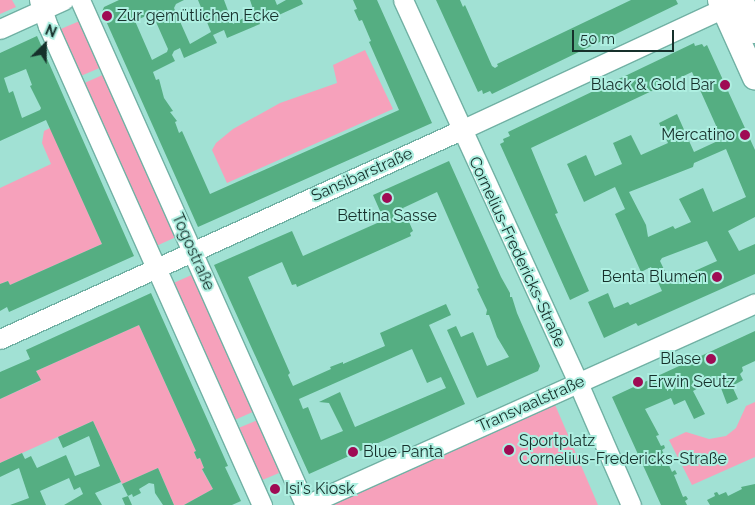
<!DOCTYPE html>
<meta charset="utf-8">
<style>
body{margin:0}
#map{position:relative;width:755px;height:505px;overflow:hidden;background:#a1e1d4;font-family:Raleway,sans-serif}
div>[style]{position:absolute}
.green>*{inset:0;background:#f6a1bb;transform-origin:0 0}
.building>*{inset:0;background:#55ae82}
.roads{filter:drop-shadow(1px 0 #71b1a4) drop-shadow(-1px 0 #71b1a4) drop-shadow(0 1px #71b1a4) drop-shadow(0 -1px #71b1a4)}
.minor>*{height:19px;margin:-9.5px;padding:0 9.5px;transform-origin:9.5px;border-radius:9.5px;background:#fff}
.major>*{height:24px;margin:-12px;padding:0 12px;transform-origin:12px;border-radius:12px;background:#fff}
.dots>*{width:14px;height:14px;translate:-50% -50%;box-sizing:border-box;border:2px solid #aeefe1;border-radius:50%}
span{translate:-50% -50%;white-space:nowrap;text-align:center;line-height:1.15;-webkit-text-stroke:4px #aeefe1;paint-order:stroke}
.poi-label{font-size:16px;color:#16302b}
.left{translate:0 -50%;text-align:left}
.right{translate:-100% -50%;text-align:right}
.street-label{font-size:16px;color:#16302b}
.north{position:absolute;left:20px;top:20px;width:50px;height:50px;-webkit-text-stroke:4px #aeefe1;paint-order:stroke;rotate:23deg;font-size:14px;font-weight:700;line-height:20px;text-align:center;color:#16302b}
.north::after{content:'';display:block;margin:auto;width:18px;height:22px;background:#16302b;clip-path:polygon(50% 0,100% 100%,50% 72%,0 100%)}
.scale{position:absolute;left:572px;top:30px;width:102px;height:22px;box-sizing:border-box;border:2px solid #16302b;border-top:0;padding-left:6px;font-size:15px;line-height:18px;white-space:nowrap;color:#16302b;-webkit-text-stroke:4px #aeefe1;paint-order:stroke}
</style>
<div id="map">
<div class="green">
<div style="clip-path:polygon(0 0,12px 0,16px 7px,0 14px)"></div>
<div style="left:82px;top:20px;width:51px;height:25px;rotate:67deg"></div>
<div style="clip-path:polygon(365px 50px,393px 109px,227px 183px,212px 150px,216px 143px,233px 129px,280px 103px,337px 83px,333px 65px)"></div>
<div style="left:107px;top:73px;width:178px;height:29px;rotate:66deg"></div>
<div style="clip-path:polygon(50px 128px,102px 244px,10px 285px,8px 281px,0 284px,0 188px,51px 164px,42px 143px,44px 131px)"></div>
<div style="left:196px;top:273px;width:150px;height:30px;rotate:66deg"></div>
<div style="clip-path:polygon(139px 325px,196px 451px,194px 452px,197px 459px,200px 458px,204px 468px,202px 470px,213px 489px,184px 505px,174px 505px,158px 468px,122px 484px,93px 421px,0 463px,0 399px,40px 381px,36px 371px)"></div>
<div style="clip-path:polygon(553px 400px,598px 505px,335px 505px,334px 500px)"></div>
<div style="clip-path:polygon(755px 402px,755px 457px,692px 485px,669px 440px,686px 432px,709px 439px,726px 436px,736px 428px,746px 406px)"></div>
<div style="clip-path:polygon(260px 419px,282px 468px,278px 470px,279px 473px,260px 481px,236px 429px)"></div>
</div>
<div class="building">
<div style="clip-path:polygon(evenodd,119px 0,184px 0,176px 4px,174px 8px,190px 44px,211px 32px,198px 0,224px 0,233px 24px,254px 12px,250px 0,275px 0,277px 5px,286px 0,301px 0,303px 4px,270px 19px,267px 11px,257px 16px,260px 24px,227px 38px,224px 30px,213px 35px,217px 43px,184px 58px,180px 48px,174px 51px,172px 55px,175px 61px,153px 72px,156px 80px,159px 79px,164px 98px,173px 111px,170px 112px,177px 121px,175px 122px,179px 133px,182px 131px,210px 194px,399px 110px,369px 42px,371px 41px,362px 20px,359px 21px,354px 10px,357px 9px,353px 0,377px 0,432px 123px,198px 227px,102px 12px,104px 7px,119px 0,152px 13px,168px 49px,167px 52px,152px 60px,135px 21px,152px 13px)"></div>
<div style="clip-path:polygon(436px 0,460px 0,463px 7px,465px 5px,492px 66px,495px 68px,498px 66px,497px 64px,631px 0,676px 0,678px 4px,492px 94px,490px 91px,483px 94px,482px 90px,478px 92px)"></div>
<div style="clip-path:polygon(evenodd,37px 36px,134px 256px,9px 312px,7px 307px,0 311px,0 284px,8px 281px,10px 285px,102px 244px,46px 120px,0 141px,0 53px,37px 36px,26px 69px,32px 85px,30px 86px,41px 108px,40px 110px,22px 118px,13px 91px,9px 93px,4px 78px,26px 69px)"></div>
<div style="clip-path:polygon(evenodd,694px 43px,695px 46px,702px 44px,704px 47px,707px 45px,755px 150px,755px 217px,728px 231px,739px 251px,755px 244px,755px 274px,638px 326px,636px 323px,604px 338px,588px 302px,608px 293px,614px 308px,628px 302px,630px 305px,662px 291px,651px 267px,641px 272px,615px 214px,625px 209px,615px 187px,584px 202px,567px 164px,586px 155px,595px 176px,622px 164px,613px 143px,631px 135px,641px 155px,668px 143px,659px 123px,677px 114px,694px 152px,722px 139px,692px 72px,531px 148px,558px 213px,555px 214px,589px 291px,570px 300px,500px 144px,504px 142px,503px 139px,510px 136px,508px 132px,694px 43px,726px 149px,746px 197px,713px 212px,703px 188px,679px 199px,691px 222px,675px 229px,673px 226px,648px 237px,646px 225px,629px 192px,693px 167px,694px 163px,726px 149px,694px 43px,707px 241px,717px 261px,670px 282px,660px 261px,662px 258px,707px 241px)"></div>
<div style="clip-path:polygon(evenodd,449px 161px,501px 277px,510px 293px,510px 297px,512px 297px,517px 313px,540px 366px,538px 371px,477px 398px,447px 330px,456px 326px,461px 337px,473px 332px,487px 366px,509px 357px,497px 337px,489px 315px,486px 315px,487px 310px,477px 289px,479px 288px,437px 192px,403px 208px,413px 231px,410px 233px,411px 236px,297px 287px,296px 284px,292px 285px,282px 262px,248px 277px,290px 373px,288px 375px,293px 386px,331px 369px,330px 367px,343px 362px,343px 364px,385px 346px,380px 333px,446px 304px,451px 315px,429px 325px,465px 404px,309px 474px,214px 265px,292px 231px,303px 256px,384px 220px,373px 195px,449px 161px,412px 349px,427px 383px,441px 377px,446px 388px,355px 427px,340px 392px,319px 402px,329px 403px,343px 431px,321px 440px,308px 407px,303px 409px,299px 399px,412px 349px)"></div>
<div style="clip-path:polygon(151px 293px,228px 466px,225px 467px,241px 501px,232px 505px,184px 505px,213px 489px,202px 469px,204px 468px,200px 458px,197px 459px,194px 452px,196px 451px,139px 325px,36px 371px,41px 380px,0 399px,0 372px,30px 359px,26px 350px)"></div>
<div style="clip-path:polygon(755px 331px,755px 361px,742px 367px,743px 371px,740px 374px,743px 380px,732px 386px,738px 399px,727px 404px,718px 380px,714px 379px,693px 391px,705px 414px,694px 419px,685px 400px,674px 405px,671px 398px,645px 409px,659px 435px,656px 436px,661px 446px,664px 445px,665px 448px,662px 450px,672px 472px,675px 470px,677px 474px,674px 475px,683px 497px,686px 496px,688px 499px,685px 501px,687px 505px,661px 505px,612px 397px)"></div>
<div style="clip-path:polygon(93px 421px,121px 482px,95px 493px,102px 505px,64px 505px,83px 494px,80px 487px,74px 490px,69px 478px,40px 491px,46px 505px,10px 505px,29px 498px,19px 468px,0 477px,0 463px,22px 453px,25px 459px,31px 456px,37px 468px,66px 455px,75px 476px,100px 466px,89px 436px,63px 448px,58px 437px)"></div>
<div style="clip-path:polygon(158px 468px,174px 505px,163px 505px,155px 493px,154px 484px,149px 483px,139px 489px,141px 493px,133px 497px,132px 494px,128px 496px,132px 505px,125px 505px,122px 498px,128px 496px,122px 484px)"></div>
<div style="clip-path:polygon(755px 484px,755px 505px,710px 505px,707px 500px,715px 496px,714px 493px,717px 492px,719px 495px,726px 492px,728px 496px,742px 489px,741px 487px)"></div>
</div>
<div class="roads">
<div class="minor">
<div style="left:39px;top:0;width:28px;rotate:71deg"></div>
<div style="left:48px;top:26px;width:525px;rotate:65.93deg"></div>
<div style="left:80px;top:0;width:553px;rotate:65.98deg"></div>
<div style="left:403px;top:0;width:421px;rotate:65.4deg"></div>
<div style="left:578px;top:383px;width:133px;rotate:66.5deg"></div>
<div style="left:0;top:29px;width:70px;rotate:-24.4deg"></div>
<div style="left:0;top:339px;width:506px;rotate:-24.39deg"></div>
<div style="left:461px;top:130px;width:290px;rotate:-24.9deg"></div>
<div style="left:306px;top:505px;width:492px;rotate:-24.2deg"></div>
</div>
<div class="major">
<div style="left:720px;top:0;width:85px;rotate:65.8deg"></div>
<div style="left:741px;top:0;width:34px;rotate:66deg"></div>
</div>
</div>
<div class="dots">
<div style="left:107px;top:16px;background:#9f0b54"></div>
<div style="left:725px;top:85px;background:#9f0b54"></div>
<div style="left:745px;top:135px;background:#9f0b54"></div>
<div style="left:387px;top:198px;background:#9f0b54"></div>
<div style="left:717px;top:277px;background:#9f0b54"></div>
<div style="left:711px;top:359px;background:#9f0b54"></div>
<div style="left:638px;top:382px;background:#9f0b54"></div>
<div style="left:509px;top:450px;background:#9f0b54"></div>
<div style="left:353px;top:452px;background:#9f0b54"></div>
<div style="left:275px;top:489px;background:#9f0b54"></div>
</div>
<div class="poi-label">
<span class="left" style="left:117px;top:16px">Zur gemütlichen Ecke</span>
<span class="right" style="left:715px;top:85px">Black &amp; Gold Bar</span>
<span class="right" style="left:735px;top:135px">Mercatino</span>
<span style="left:387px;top:216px">Bettina Sasse</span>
<span class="right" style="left:707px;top:277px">Benta Blumen</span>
<span class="right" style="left:701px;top:359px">Blase</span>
<span class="left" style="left:648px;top:382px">Erwin Seutz</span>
<span class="left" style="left:519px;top:450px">Sportplatz<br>Cornelius-Fredericks-Straße</span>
<span class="left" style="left:363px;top:452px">Blue Panta</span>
<span class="left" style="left:285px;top:489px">Isi's Kiosk</span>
</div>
<div class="street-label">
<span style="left:362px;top:175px;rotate:-24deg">Sansibarstraße</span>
<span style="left:193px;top:252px;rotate:66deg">Togostraße</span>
<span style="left:517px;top:252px;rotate:65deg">Cornelius-Fredericks-Straße</span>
<span style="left:531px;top:404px;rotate:-24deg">Transvaalstraße</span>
</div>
<div class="north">N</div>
<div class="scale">50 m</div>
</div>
